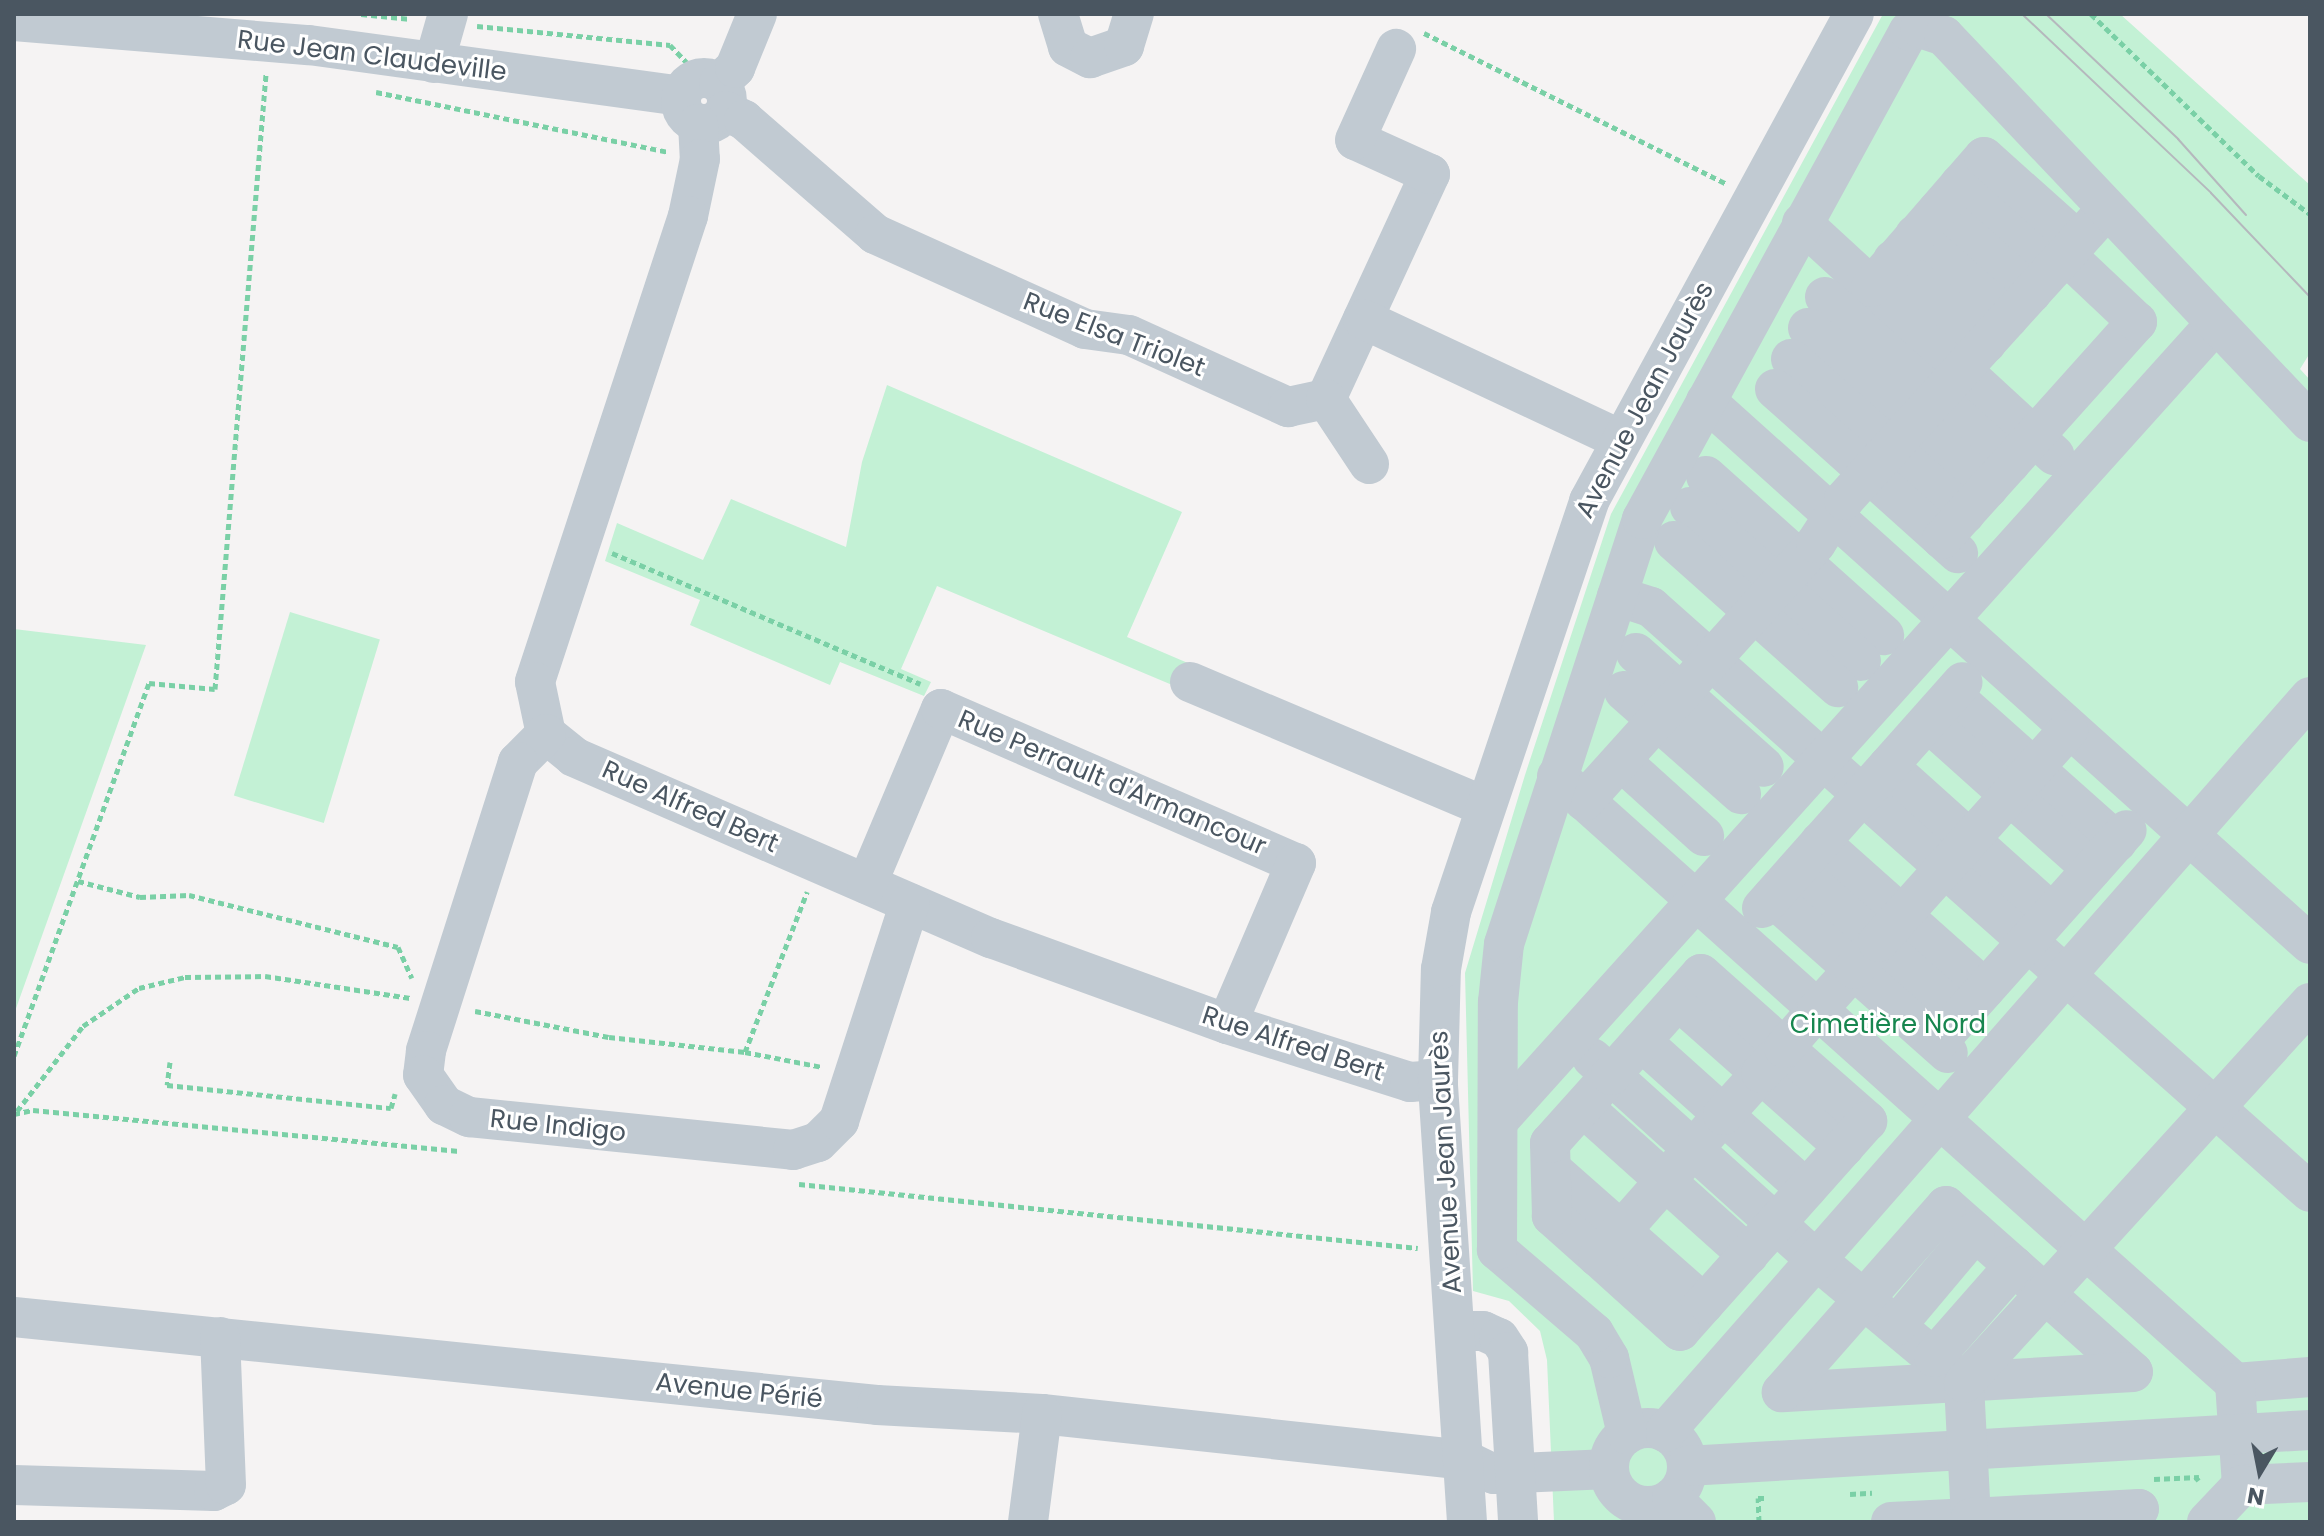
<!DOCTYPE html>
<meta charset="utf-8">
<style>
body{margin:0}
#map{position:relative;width:2324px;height:1536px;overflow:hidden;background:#f5f3f3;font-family:Poppins,sans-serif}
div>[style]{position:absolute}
.green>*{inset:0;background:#c3f1d5;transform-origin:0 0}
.path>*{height:5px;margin-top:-2.5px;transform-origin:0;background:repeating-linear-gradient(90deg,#7ad0a6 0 6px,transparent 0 10px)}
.minor>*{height:40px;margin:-20px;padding:0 20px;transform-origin:20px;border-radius:20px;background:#c1cad2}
.minor>.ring{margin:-20px;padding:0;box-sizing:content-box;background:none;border:40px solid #c1cad2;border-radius:50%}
.tram>*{height:2px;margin:-1px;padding:0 1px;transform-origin:1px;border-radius:1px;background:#b5b8bd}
span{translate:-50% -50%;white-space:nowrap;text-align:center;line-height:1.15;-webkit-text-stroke:6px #fff;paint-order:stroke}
.street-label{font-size:26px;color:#4a5661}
.park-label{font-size:26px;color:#17864f}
.frame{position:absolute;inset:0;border:16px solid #4a5661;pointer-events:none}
.north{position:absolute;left:2220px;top:1432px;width:80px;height:80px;-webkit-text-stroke:6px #fff;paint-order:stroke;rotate:190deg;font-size:22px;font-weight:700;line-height:32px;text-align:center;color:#4a5661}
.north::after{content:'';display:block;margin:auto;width:28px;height:36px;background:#4a5661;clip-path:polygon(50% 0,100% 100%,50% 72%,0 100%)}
</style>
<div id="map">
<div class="green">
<div style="clip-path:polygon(1883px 14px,2120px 14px,2310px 185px,2310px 353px,2300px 369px,2310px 380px,2310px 1522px,1554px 1522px,1547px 1360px,1540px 1331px,1509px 1301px,1473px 1291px,1465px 973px,1525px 775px,1611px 514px)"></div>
<div style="clip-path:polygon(887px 385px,1182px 512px,1127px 637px,1272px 699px,1460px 806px,937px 586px,901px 669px,931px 682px,924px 696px,840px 662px,830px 685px,690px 625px,700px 600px,605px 561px,617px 523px,703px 560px,731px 499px,846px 547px,862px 462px)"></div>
<div style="left:290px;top:612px;width:94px;height:192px;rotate:17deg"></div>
<div style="clip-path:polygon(14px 629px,146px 645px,14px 1014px)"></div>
</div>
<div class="path">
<div style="left:361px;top:14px;width:50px;rotate:5.7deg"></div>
<div style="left:2091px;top:14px;width:233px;rotate:44deg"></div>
<div style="left:2259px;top:176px;width:64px;rotate:36.7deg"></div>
<div style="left:477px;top:26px;width:194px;rotate:5.6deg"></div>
<div style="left:670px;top:45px;width:28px;rotate:46deg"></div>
<div style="left:1424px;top:33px;width:339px;rotate:26.5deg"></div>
<div style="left:376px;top:92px;width:298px;rotate:11.6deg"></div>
<div style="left:612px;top:553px;width:335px;rotate:23deg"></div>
<div style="left:78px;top:881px;width:64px;rotate:14.5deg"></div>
<div style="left:140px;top:897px;width:49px;rotate:-2.3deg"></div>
<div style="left:189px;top:895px;width:215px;rotate:14deg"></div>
<div style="left:398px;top:947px;width:34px;rotate:66deg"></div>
<div style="left:475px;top:1011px;width:136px;rotate:11deg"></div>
<div style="left:609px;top:1037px;width:137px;rotate:6.3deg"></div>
<div style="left:745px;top:1052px;width:172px;rotate:-68.8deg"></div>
<div style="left:745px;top:1052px;width:78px;rotate:11deg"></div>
<div style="left:14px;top:1056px;width:397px;rotate:-70.1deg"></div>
<div style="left:149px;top:683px;width:66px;rotate:5.2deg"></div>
<div style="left:215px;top:689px;width:617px;rotate:-85.26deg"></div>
<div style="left:170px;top:1062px;width:23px;rotate:97deg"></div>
<div style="left:167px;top:1085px;width:225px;rotate:5.9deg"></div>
<div style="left:391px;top:1108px;width:15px;rotate:-74deg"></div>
<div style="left:17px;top:1111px;width:108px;rotate:-52.2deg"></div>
<div style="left:83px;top:1026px;width:68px;rotate:-34.2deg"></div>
<div style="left:139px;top:988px;width:47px;rotate:-13.4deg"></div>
<div style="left:185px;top:977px;width:80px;rotate:-0.7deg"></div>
<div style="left:265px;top:976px;width:147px;rotate:8.6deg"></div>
<div style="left:14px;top:1114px;width:19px;rotate:-12deg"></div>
<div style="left:33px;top:1110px;width:428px;rotate:5.5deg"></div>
<div style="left:799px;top:1184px;width:622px;rotate:5.9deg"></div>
<div style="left:2154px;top:1479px;width:45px;rotate:-2.5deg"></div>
<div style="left:2199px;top:1477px;width:5px;rotate:143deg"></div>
<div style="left:1850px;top:1494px;width:22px;rotate:-3deg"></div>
<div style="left:1759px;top:1522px;width:24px;rotate:-92deg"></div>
<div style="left:1758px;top:1498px;width:6px"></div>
</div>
<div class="minor">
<div style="left:1058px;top:14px;width:34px;rotate:73deg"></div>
<div style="left:1068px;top:47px;width:25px;rotate:27deg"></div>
<div style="left:1090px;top:58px;width:36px;rotate:-19deg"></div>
<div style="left:1124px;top:46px;width:34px;rotate:-73deg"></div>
<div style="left:14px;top:21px;width:296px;rotate:4.7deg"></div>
<div style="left:309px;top:45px;width:375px;rotate:7.8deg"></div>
<div style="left:434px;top:63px;width:51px;rotate:-74.1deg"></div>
<div class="ring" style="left:681px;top:78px;width:6px;height:6px"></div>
<div style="left:719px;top:83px;width:22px;rotate:-43deg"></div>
<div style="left:735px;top:68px;width:58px;rotate:-67.8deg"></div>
<div style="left:725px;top:111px;width:21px;rotate:25deg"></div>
<div style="left:744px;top:120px;width:174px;rotate:41deg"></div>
<div style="left:875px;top:234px;width:230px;rotate:24.3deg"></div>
<div style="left:1085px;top:329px;width:44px;rotate:7.8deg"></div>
<div style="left:1129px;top:335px;width:175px;rotate:24.4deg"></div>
<div style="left:1288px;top:407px;width:39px;rotate:-12deg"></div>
<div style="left:1326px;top:399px;width:248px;rotate:-65.2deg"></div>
<div style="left:1430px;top:174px;width:82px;rotate:-155.6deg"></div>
<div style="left:1355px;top:140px;width:100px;rotate:-65.7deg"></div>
<div style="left:698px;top:124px;width:35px;rotate:87deg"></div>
<div style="left:700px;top:159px;width:58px;rotate:101.9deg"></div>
<div style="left:688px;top:216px;width:490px;rotate:108.2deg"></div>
<div style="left:535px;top:682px;width:53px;rotate:78.1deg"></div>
<div style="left:546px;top:734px;width:36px;rotate:39deg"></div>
<div style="left:574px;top:757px;width:455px;rotate:23.5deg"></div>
<div style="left:991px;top:938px;width:251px;rotate:20deg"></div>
<div style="left:1227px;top:1024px;width:192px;rotate:17.6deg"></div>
<div style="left:1410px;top:1082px;width:28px;rotate:-4deg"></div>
<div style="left:1960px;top:184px;width:126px;rotate:41.8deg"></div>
<div style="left:1938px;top:210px;width:125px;rotate:41.7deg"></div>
<div style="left:1802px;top:223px;width:343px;rotate:42.6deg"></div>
<div style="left:1915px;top:235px;width:125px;rotate:41.7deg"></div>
<div style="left:1893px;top:260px;width:125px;rotate:41.7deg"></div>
<div style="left:1871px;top:287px;width:172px;rotate:-49deg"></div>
<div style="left:1984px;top:157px;width:126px;rotate:41.8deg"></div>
<div style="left:1825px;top:297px;width:249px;rotate:42.1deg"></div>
<div style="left:1363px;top:319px;width:283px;rotate:25.1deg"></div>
<div style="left:1808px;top:328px;width:241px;rotate:41.6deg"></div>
<div style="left:1791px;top:359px;width:233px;rotate:41.7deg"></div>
<div style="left:1775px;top:389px;width:246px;rotate:41.9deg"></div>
<div style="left:1326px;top:399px;width:78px;rotate:56.5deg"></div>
<div style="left:1706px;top:401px;width:812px;rotate:41.96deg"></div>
<div style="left:1706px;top:476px;width:239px;rotate:41.8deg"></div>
<div style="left:1690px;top:507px;width:230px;rotate:42deg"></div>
<div style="left:1942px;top:539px;width:292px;rotate:-48.1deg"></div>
<div style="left:2137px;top:322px;width:98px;rotate:-136.7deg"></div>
<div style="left:1674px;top:541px;width:220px;rotate:41.7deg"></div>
<div style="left:1617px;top:596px;width:36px;rotate:18deg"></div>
<div style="left:1651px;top:607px;width:881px;rotate:41.6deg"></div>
<div style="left:1636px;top:653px;width:171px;rotate:41.7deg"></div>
<div style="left:1190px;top:682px;width:318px;rotate:22.9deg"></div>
<div style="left:1624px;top:691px;width:156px;rotate:41.4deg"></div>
<div style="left:1952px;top:695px;width:221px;rotate:41.7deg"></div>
<div style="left:1928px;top:722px;width:220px;rotate:41.9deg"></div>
<div style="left:546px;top:734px;width:40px;rotate:135deg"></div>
<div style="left:518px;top:762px;width:303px;rotate:107.7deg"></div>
<div style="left:426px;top:1051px;width:24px;rotate:97deg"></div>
<div style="left:423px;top:1075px;width:37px;rotate:55deg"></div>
<div style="left:444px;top:1105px;width:28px;rotate:26deg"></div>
<div style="left:469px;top:1117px;width:326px;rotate:5.8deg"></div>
<div style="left:793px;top:1150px;width:26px;rotate:-18deg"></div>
<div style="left:818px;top:1142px;width:30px;rotate:-45deg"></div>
<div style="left:839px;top:1121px;width:229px;rotate:-72deg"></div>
<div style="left:1621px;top:761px;width:112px;rotate:42.1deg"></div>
<div style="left:1888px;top:766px;width:220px;rotate:41.9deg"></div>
<div style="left:1557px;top:776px;width:910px;rotate:41.84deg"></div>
<div style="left:1584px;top:801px;width:347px;rotate:-48deg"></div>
<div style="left:1816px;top:543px;width:51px;rotate:-56.9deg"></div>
<div style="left:1844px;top:500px;width:392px;rotate:-47.9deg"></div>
<div style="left:1820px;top:842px;width:221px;rotate:41.7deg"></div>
<div style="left:1796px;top:870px;width:220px;rotate:41.5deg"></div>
<div style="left:867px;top:884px;width:190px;rotate:-67.1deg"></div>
<div style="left:941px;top:709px;width:387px;rotate:23.5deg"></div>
<div style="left:1296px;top:863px;width:175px;rotate:113.2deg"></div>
<div style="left:1772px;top:897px;width:235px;rotate:41.6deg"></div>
<div style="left:1762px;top:908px;width:302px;rotate:-48.4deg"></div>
<div style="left:1678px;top:1000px;width:222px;rotate:41.5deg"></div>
<div style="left:1641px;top:1041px;width:222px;rotate:41.9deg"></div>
<div style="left:1937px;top:1043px;width:285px;rotate:-48.3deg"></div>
<div style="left:1592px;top:1058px;width:299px;rotate:42deg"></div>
<div style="left:1814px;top:1258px;width:195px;rotate:39.8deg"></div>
<div style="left:1583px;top:1107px;width:222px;rotate:41.9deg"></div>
<div style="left:1498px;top:1121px;width:1072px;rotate:-48.02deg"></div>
<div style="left:1551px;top:1169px;width:204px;rotate:41.4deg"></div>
<div style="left:1946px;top:1206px;width:91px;rotate:41.4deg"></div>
<div style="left:2014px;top:1266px;width:159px;rotate:41.7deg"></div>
<div style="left:2133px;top:1372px;width:352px;rotate:176.7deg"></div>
<div style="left:1782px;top:1392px;width:248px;rotate:-48.6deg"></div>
<div style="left:1598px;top:1257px;width:62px;rotate:-138.3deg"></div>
<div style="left:1552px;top:1216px;width:73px;rotate:-91.6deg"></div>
<div style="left:1550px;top:1143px;width:91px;rotate:-48.1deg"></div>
<div style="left:1611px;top:1075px;width:135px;rotate:-48.3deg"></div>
<div style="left:1701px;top:974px;width:111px;rotate:41.7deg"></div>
<div style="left:1784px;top:1048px;width:111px;rotate:41.3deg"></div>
<div style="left:1867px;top:1121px;width:281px;rotate:131.7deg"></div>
<div style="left:1680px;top:1331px;width:110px;rotate:-137.9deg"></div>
<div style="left:1598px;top:1257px;width:189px;rotate:-48.6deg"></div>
<div style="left:1723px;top:1115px;width:57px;rotate:-47.9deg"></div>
<div style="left:1761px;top:1073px;width:34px;rotate:-47deg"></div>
<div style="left:1784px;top:1048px;width:50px;rotate:-49deg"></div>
<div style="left:1817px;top:1010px;width:55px;rotate:-47.9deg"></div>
<div style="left:1854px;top:969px;width:36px;rotate:-48deg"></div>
<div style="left:1878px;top:942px;width:285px;rotate:-48.1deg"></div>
<div style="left:14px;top:1317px;width:867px;rotate:5.82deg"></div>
<div style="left:877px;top:1405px;width:165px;rotate:3.1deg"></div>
<div style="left:1042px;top:1414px;width:425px;rotate:6.2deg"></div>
<div style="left:1465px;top:1460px;width:32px;rotate:26deg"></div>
<div style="left:1494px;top:1474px;width:115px;rotate:-2.5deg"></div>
<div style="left:1896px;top:1326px;width:123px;rotate:-50deg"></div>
<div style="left:1455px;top:1331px;width:28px"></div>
<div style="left:1483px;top:1331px;width:17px;rotate:24deg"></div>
<div style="left:1499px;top:1338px;width:17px;rotate:57deg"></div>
<div style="left:1508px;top:1352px;width:170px;rotate:86.6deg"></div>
<div style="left:1934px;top:1357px;width:121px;rotate:-48.7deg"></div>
<div style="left:2310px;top:1377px;width:75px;rotate:175.4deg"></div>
<div style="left:2235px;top:1383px;width:102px;rotate:86.1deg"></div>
<div style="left:2242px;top:1485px;width:68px;rotate:-2.5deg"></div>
<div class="ring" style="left:1609px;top:1428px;width:38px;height:38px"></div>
<div style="left:1665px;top:1432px;width:978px;rotate:-48.73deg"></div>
<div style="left:1627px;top:1434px;width:78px;rotate:-103.3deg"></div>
<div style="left:1609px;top:1358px;width:29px;rotate:-121deg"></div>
<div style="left:1594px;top:1333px;width:128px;rotate:-139.4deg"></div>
<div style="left:1497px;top:1250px;width:248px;rotate:-89.8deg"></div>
<div style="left:1498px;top:1002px;width:58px;rotate:-84.1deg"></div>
<div style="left:1504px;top:944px;width:447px;rotate:-72deg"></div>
<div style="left:1642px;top:519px;width:556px;rotate:-61.32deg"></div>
<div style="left:1909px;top:31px;width:11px;rotate:-15deg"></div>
<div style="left:1920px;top:28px;width:25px;rotate:18deg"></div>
<div style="left:1944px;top:36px;width:532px;rotate:46.52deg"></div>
<div style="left:1687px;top:1466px;width:624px;rotate:-3.31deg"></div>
<div style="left:14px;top:1485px;width:200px;rotate:1.7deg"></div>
<div style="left:214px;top:1491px;width:13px;rotate:-27deg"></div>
<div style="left:226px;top:1485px;width:148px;rotate:-92.3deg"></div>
<div style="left:1672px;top:1498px;width:34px;rotate:45deg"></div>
<div style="left:1028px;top:1522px;width:109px;rotate:-82.6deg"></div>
<div style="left:1467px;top:1522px;width:443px;rotate:-93.8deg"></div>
<div style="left:1438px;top:1080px;width:111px;rotate:-88.5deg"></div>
<div style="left:1441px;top:969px;width:58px;rotate:-80deg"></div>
<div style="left:1451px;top:912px;width:434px;rotate:-71.4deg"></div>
<div style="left:1589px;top:501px;width:554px;rotate:-61.45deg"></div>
<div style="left:1891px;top:1522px;width:80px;rotate:-2.9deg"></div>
<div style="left:1971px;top:1518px;width:135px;rotate:-93deg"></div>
<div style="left:1964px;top:1383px;width:514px;rotate:-47.68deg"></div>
<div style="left:1971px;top:1522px;width:4px;rotate:-90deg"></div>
<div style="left:1971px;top:1518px;width:168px;rotate:-3.1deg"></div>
<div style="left:2139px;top:1509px;width:18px;rotate:133deg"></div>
<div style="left:2207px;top:1522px;width:51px;rotate:-46.6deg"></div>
</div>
<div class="tram">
<div style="left:2022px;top:14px;width:260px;rotate:43.4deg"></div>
<div style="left:2211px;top:193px;width:144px;rotate:46.4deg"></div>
<div style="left:2046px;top:14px;width:182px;rotate:43.4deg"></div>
<div style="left:2178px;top:139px;width:102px;rotate:48.2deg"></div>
</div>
<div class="street-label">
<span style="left:372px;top:56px;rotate:7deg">Rue Jean Claudeville</span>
<span style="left:1114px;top:335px;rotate:21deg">Rue Elsa Triolet</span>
<span style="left:1645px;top:400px;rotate:-62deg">Avenue Jean Jaurès</span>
<span style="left:1112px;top:783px;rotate:23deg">Rue Perrault d'Armancour</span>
<span style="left:690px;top:807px;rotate:24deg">Rue Alfred Bert</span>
<span style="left:1293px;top:1044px;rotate:18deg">Rue Alfred Bert</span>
<span style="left:558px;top:1126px;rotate:6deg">Rue Indigo</span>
<span style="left:1446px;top:1162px;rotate:-93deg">Avenue Jean Jaurès</span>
<span style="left:739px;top:1391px;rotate:6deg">Avenue Périé</span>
</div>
<div class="park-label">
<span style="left:1888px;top:1025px">Cimetière Nord</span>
</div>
<div class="frame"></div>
<div class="north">N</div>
</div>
